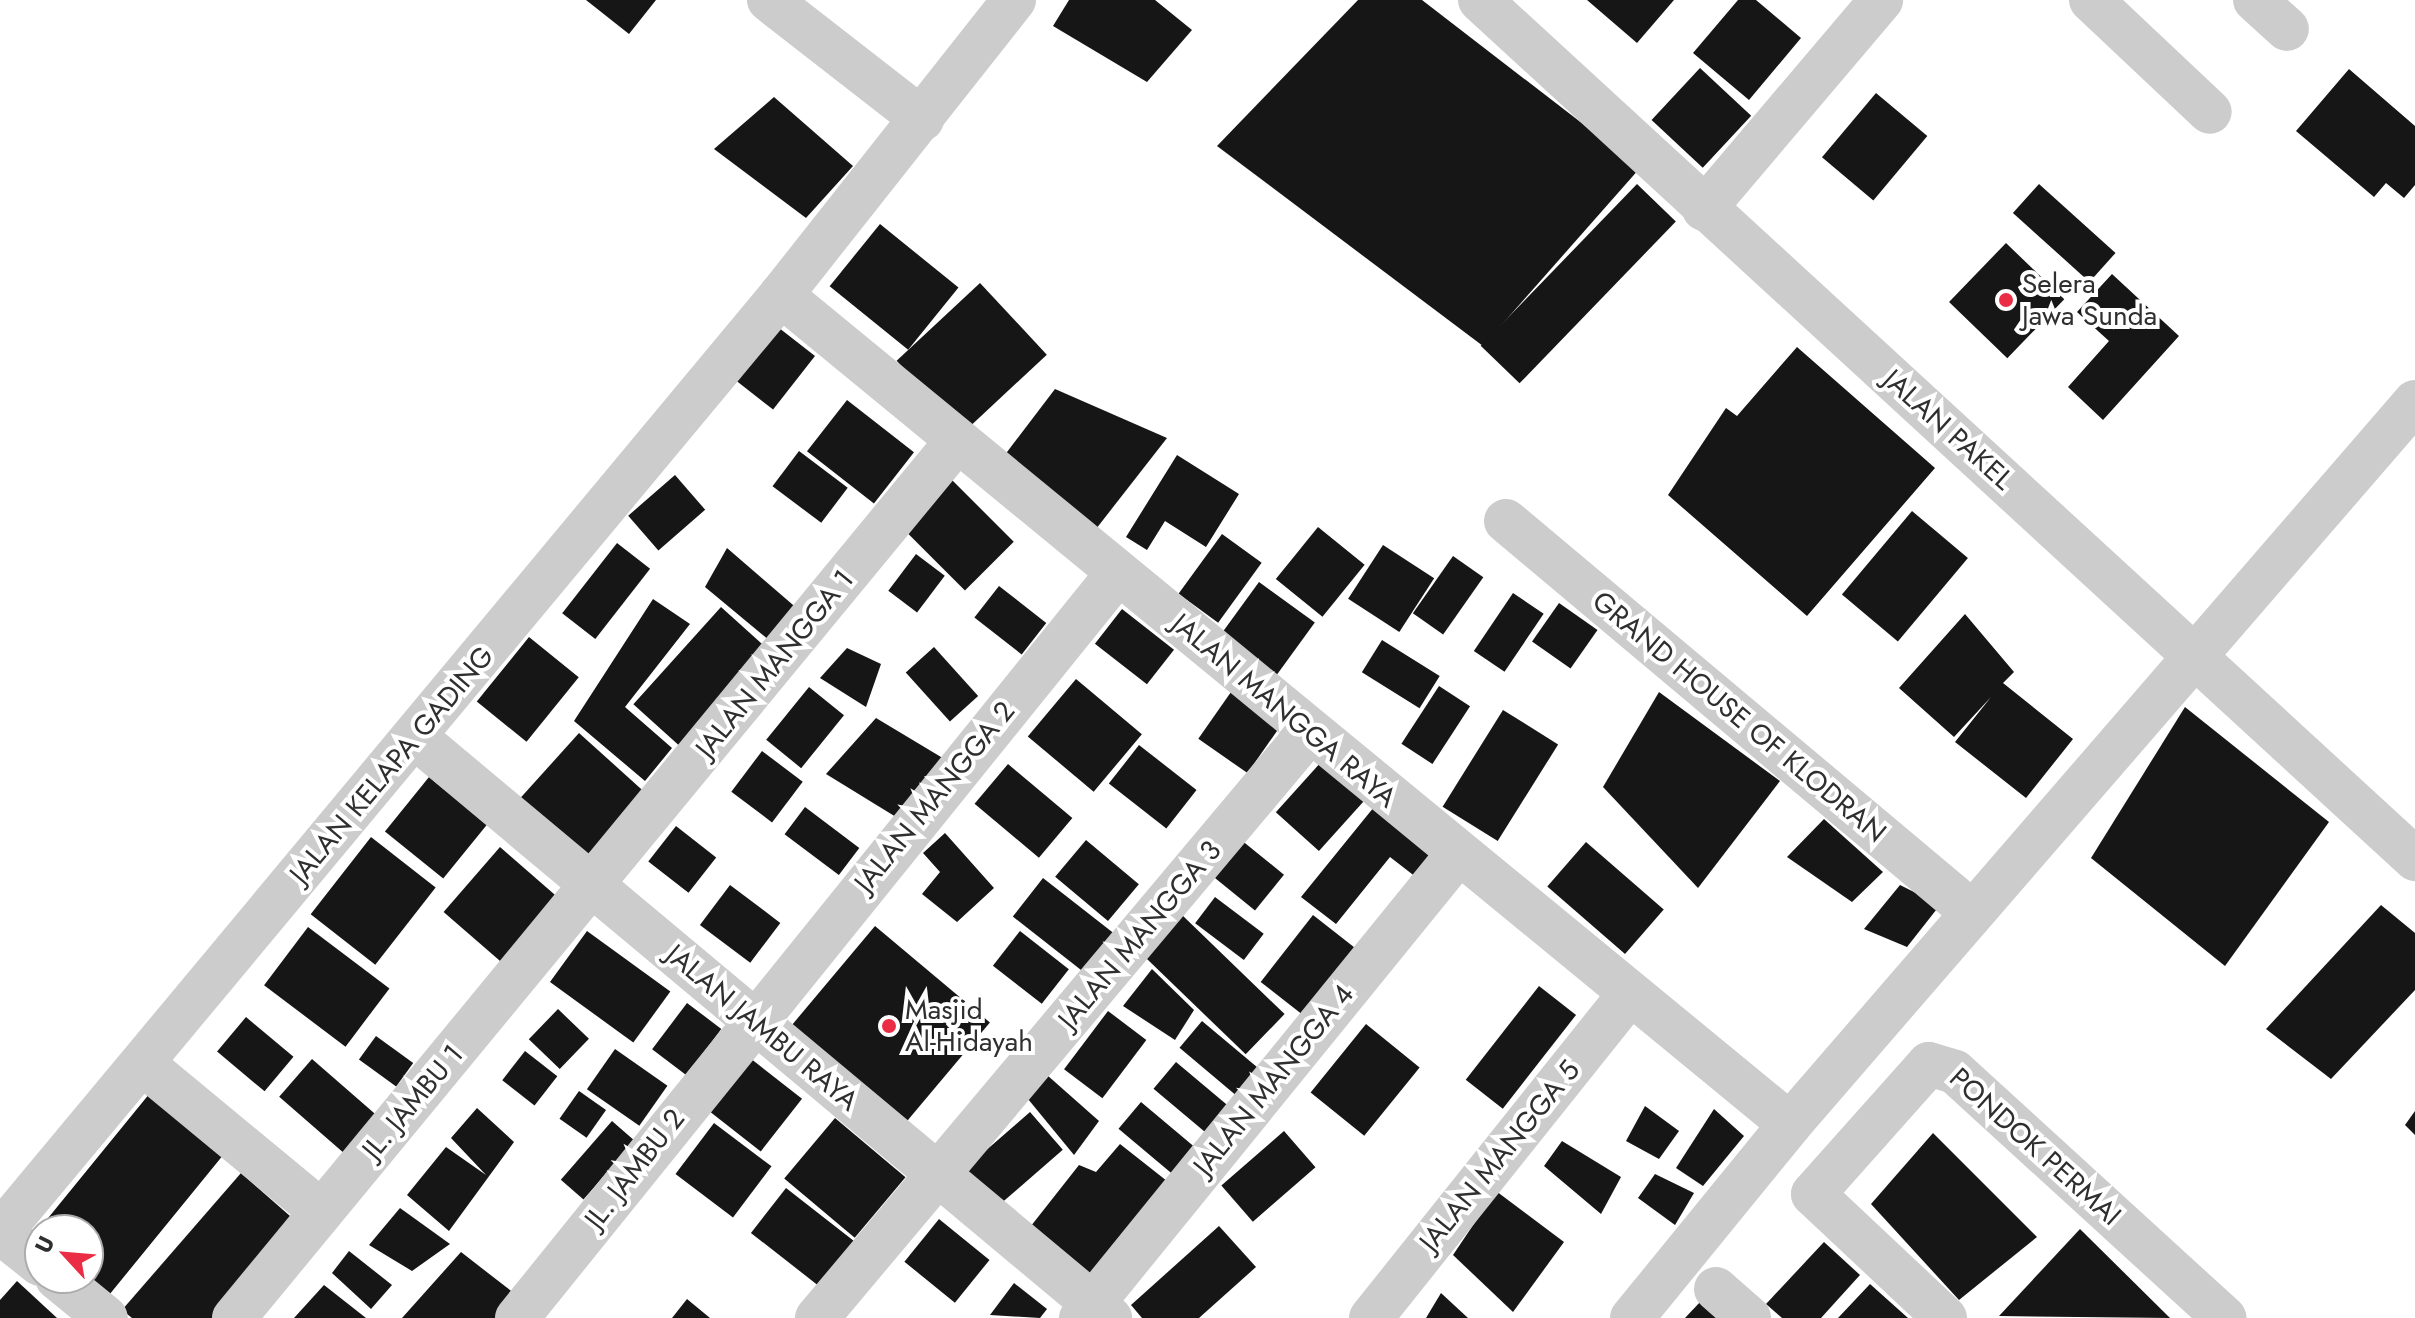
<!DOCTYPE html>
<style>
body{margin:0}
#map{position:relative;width:2415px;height:1318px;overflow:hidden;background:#fff;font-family:Jost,sans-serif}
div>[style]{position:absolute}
.building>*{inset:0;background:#161616;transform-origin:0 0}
.minor>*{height:44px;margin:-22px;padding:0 22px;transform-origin:22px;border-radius:22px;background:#ccc}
.dots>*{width:22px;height:22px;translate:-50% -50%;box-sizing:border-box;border:4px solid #fff;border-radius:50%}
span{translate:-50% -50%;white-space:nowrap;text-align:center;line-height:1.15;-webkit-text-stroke:8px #fff;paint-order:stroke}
.poi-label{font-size:28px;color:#2f2f2f}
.left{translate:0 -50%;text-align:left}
.street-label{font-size:28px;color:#2f2f2f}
.north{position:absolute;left:24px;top:1214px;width:80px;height:80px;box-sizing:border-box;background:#fff;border:2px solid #acacac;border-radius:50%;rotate:296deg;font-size:22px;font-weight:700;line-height:32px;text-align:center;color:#2f2f2f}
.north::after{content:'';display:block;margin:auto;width:28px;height:36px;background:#ea2d45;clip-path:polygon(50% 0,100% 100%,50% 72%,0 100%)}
</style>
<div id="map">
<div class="building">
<div style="clip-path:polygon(586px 0,656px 0,629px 34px)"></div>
<div style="clip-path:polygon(1069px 0,1155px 0,1192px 30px,1147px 82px,1053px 26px)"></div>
<div style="clip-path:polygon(1358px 0,1422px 0,1640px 168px,1483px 346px,1217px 146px)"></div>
<div style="clip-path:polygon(1587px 0,1674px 0,1637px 43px)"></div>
<div style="clip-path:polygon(1738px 0,1756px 0,1801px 38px,1749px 100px,1693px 53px)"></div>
<div style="left:1700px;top:68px;width:70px;height:71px;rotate:43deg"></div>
<div style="clip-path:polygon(2349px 69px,2415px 126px,2415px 185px,2404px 198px,2386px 183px,2374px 197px,2296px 131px)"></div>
<div style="left:1876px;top:93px;width:67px;height:84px;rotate:40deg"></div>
<div style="clip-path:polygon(774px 97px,853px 166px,806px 218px,714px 149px)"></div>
<div style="left:1637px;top:184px;width:54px;height:225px;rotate:44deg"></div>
<div style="left:2039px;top:184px;width:103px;height:39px;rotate:42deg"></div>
<div style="left:880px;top:224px;width:101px;height:80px;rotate:39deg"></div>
<div style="left:2006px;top:243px;width:81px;height:82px;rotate:44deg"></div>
<div style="clip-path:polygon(2112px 274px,2179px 336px,2103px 420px,2068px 387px,2109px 341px,2077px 312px)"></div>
<div style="left:980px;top:283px;width:98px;height:114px;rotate:47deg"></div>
<div style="left:774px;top:324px;width:52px;height:68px;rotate:38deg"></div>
<div style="clip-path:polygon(1797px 347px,1935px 468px,1807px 616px,1668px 495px,1726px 408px,1737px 416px)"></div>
<div style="clip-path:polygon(1055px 389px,1167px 438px,1096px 529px,1004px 456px)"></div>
<div style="left:847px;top:400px;width:85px;height:65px;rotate:38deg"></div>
<div style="left:799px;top:451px;width:61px;height:44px;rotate:37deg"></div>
<div style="clip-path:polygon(1177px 455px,1239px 494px,1206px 547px,1165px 521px,1147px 550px,1126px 537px)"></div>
<div style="left:675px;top:475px;width:46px;height:62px;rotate:49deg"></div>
<div style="left:948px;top:476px;width:93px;height:69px;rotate:45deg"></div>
<div style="left:1912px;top:511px;width:73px;height:109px;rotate:40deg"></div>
<div style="left:1318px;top:527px;width:60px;height:67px;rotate:39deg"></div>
<div style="left:1222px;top:534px;width:49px;height:74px;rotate:36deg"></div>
<div style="left:617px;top:543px;width:42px;height:89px;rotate:38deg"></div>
<div style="left:1383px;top:545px;width:61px;height:64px;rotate:33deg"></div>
<div style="clip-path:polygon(727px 548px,807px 617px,776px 646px,705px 587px)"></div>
<div style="left:916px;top:554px;width:36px;height:46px;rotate:37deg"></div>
<div style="left:1453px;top:556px;width:37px;height:70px;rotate:35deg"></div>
<div style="left:1259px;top:582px;width:69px;height:68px;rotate:36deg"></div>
<div style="left:999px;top:586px;width:60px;height:40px;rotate:38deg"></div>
<div style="left:1513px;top:593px;width:37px;height:70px;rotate:34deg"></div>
<div style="clip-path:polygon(653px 599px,690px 624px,625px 707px,672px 748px,645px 781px,574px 721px)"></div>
<div style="left:1559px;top:603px;width:47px;height:47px;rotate:35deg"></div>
<div style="left:721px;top:607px;width:69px;height:131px;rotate:42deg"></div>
<div style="left:1122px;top:609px;width:66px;height:44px;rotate:38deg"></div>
<div style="clip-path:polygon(1965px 614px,2014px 672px,2003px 683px,2073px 739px,2026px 798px,1955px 742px,1991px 697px,1954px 737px,1899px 688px)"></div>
<div style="left:529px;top:637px;width:64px;height:83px;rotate:39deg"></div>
<div style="left:1382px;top:640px;width:68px;height:38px;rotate:32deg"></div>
<div style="left:934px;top:647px;width:66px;height:38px;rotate:48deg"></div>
<div style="clip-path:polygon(847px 648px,881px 664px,866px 707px,820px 678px)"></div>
<div style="left:1076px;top:679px;width:86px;height:75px;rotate:40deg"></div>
<div style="left:1439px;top:686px;width:37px;height:69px;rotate:33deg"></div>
<div style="left:809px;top:687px;width:45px;height:68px;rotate:39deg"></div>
<div style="left:1231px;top:692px;width:60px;height:57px;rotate:35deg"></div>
<div style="clip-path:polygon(1659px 692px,1780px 781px,1698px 888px,1603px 787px)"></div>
<div style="clip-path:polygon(2185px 707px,2329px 822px,2225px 966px,2091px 858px)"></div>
<div style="left:1503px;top:710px;width:65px;height:114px;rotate:32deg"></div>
<div style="clip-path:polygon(876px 718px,946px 760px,896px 817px,826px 774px)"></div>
<div style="left:579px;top:733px;width:88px;height:93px;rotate:42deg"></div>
<div style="left:1139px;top:745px;width:73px;height:49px;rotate:38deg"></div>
<div style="left:762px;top:751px;width:51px;height:51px;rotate:37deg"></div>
<div style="left:1322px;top:761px;width:58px;height:69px;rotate:42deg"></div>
<div style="left:1008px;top:764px;width:84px;height:52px;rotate:40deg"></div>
<div style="left:429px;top:777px;width:75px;height:70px;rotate:39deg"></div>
<div style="left:805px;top:807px;width:68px;height:34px;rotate:37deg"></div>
<div style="clip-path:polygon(1374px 807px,1438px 860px,1421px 881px,1390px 857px,1336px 924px,1301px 897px)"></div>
<div style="clip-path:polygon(1824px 819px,1883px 872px,1852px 902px,1787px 857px)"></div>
<div style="left:676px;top:826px;width:51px;height:45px;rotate:38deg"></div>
<div style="clip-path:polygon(945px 833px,994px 888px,957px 922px,922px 894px,940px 872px,923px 853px)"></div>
<div style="left:1235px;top:835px;width:63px;height:46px;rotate:39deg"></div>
<div style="left:371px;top:837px;width:82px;height:98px;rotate:38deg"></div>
<div style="left:1086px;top:840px;width:69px;height:48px;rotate:40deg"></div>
<div style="left:1586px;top:842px;width:103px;height:59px;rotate:41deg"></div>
<div style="left:500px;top:847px;width:81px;height:86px;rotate:41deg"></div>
<div style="left:1043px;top:878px;width:91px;height:49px;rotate:38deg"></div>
<div style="left:730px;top:885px;width:63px;height:50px;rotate:37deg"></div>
<div style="clip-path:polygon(1900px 885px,1940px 905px,1907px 947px,1864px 929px)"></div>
<div style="left:1215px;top:897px;width:61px;height:33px;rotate:37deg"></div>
<div style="clip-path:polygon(2381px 905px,2415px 933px,2415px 990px,2331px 1079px,2266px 1029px)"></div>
<div style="left:1181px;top:914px;width:144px;height:56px;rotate:44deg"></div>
<div style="left:1313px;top:915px;width:66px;height:85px;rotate:38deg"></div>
<div style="left:875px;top:926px;width:150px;height:136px;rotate:40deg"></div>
<div style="left:308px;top:927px;width:102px;height:73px;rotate:37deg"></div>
<div style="left:587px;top:931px;width:103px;height:63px;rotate:36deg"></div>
<div style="left:1020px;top:931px;width:62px;height:44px;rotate:38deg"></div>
<div style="clip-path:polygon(1152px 969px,1194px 1010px,1175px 1040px,1123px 1006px)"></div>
<div style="left:1539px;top:986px;width:47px;height:119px;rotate:38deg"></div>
<div style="left:687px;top:1003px;width:43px;height:58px;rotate:37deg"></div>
<div style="left:558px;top:1009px;width:43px;height:42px;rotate:44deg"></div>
<div style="left:1108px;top:1011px;width:48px;height:73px;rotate:37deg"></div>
<div style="left:246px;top:1017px;width:62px;height:45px;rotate:40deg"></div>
<div style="left:1202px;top:1021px;width:83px;height:35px;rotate:40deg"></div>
<div style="left:1366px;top:1024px;width:69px;height:88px;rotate:39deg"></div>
<div style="left:376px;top:1036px;width:46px;height:29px;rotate:36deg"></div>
<div style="left:615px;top:1049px;width:64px;height:49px;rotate:35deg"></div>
<div style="left:525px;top:1051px;width:41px;height:37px;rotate:38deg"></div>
<div style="left:750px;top:1058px;width:66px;height:67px;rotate:38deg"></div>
<div style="left:312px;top:1059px;width:94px;height:50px;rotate:41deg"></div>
<div style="left:1176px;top:1062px;width:84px;height:35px;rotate:40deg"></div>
<div style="clip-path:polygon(1047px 1075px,1099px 1121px,1074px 1155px,1028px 1099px)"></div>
<div style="left:579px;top:1091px;width:33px;height:34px;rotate:35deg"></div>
<div style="clip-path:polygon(150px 1093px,224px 1154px,105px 1300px,88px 1278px,88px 1230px,40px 1230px,40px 1246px,31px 1239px)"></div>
<div style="left:1141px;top:1102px;width:82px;height:35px;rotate:40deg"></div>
<div style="clip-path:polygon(1645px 1106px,1679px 1131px,1659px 1159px,1626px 1141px)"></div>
<div style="clip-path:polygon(477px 1108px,514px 1142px,449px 1231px,407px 1195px,446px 1147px,486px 1175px,451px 1138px)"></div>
<div style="clip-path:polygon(1714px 1109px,1744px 1136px,1703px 1186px,1676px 1168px)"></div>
<div style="clip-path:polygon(2415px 1111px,2415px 1135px,2405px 1125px)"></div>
<div style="left:1030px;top:1112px;width:50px;height:89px;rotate:49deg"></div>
<div style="left:835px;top:1118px;width:92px;height:79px;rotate:40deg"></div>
<div style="left:612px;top:1121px;width:30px;height:78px;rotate:41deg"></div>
<div style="left:714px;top:1123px;width:72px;height:64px;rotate:37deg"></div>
<div style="left:1284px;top:1131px;width:48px;height:83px;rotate:49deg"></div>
<div style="clip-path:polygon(1933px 1133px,2037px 1237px,1959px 1300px,1871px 1204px)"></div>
<div style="clip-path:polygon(1562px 1141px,1621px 1177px,1601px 1214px,1544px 1166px)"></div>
<div style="clip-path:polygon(1120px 1144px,1172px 1185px,1094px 1284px,1027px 1231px,1079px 1165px,1096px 1172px)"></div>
<div style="clip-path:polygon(241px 1173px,298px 1223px,216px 1318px,132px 1318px,122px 1310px)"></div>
<div style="clip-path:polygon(1655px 1174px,1694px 1193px,1675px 1225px,1638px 1198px)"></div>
<div style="left:786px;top:1188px;width:87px;height:57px;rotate:38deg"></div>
<div style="clip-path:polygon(1496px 1191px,1564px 1242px,1513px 1312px,1453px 1255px)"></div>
<div style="clip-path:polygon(400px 1208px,450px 1244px,412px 1271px,369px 1245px)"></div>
<div style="left:939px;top:1219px;width:65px;height:55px;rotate:39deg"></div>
<div style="clip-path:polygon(1219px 1226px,1256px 1267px,1199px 1318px,1142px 1318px,1131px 1305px)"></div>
<div style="clip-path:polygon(2080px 1229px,2170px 1318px,1999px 1316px)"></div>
<div style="clip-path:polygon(1824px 1242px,1860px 1275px,1821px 1318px,1782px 1318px,1766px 1304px)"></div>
<div style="clip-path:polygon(349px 1251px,392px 1285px,371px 1309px,332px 1273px)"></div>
<div style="clip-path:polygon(461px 1252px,515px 1294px,495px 1318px,402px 1318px)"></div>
<div style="clip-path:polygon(17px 1281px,57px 1318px,0 1318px,0 1300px)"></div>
<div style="clip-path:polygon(1014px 1283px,1047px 1309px,1040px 1318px,990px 1315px)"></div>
<div style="clip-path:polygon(1870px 1284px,1908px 1318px,1838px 1318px)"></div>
<div style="clip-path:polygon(324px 1285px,366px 1318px,294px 1318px)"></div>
<div style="clip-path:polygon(1441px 1293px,1468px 1318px,1426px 1318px)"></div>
<div style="clip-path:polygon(687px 1299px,710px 1318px,672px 1318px)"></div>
<div style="clip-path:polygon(1701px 1301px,1720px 1318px,1685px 1318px)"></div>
</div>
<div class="minor">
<div style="left:769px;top:0;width:194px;rotate:37.9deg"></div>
<div style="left:1480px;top:0;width:1270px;rotate:42.57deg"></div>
<div style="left:2091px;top:0;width:163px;rotate:43.3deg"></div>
<div style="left:2255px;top:0;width:43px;rotate:42.2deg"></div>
<div style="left:1704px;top:209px;width:274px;rotate:-49.7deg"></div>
<div style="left:781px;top:295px;width:1306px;rotate:39.41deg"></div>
<div style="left:1506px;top:521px;width:608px;rotate:40deg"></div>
<div style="left:415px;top:737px;width:906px;rotate:39.89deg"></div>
<div style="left:143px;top:1064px;width:231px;rotate:39.6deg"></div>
<div style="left:0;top:1232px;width:51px;rotate:38.7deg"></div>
<div style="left:0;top:1233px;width:1221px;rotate:-50.22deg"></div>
<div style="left:781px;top:295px;width:376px;rotate:-51.7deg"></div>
<div style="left:57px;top:1278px;width:63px;rotate:39.2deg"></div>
<div style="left:1716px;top:1289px;width:44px;rotate:41.3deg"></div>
<div style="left:234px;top:1318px;width:1137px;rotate:-50.5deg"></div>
<div style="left:517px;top:1318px;width:957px;rotate:-51.11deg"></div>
<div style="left:817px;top:1318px;width:767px;rotate:-49.97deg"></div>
<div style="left:1081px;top:1318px;width:595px;rotate:-50.93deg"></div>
<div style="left:1371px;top:1318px;width:415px;rotate:-51.4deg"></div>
<div style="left:1632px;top:1318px;width:250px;rotate:-50.8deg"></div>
<div style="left:1790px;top:1124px;width:955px;rotate:-49.12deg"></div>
<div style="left:1945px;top:1318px;width:181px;rotate:-136.8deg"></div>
<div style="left:1813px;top:1194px;width:174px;rotate:-48.3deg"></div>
<div style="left:1929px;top:1064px;width:27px;rotate:17deg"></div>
<div style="left:1955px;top:1072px;width:365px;rotate:42.4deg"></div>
</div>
<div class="dots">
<div style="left:2006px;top:300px;background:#ea2d45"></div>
<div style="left:889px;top:1026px;background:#ea2d45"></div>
</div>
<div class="poi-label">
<span class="left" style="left:2022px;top:300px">Selera<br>Jawa Sunda</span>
<span class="left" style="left:905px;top:1026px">Masjid<br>Al-Hidayah</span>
</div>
<div class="street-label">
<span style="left:1948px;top:430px;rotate:42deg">JALAN PAKEL</span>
<span style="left:775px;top:664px;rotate:-51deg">JALAN MANGGA 1</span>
<span style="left:1284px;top:711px;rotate:40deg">JALAN MANGGA RAYA</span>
<span style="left:1739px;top:717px;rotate:40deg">GRAND HOUSE OF KLODRAN</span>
<span style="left:392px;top:765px;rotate:-50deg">JALAN KELAPA GADING</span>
<span style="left:935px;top:797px;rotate:-51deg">JALAN MANGGA 2</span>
<span style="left:1140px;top:935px;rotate:-50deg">JALAN MANGGA 3</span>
<span style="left:762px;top:1028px;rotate:40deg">JALAN JAMBU RAYA</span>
<span style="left:1274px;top:1080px;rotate:-51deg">JALAN MANGGA 4</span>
<span style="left:413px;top:1102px;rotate:-50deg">JL. JAMBU 1</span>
<span style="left:2035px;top:1147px;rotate:42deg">PONDOK PERMAI</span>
<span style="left:1500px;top:1156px;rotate:-51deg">JALAN MANGGA 5</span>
<span style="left:635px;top:1169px;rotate:-52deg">JL. JAMBU 2</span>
</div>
<div class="north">U</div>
</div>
